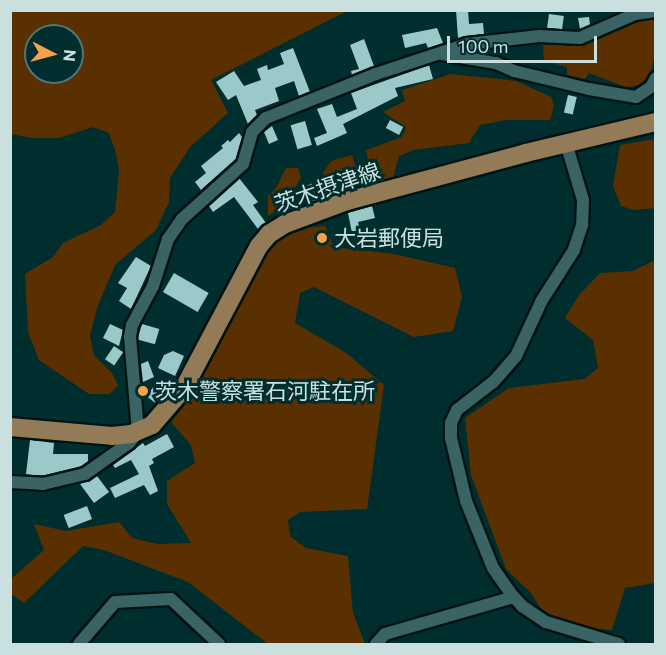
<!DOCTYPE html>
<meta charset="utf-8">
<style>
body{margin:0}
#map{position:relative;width:666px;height:655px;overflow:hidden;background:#002e2f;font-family:Commissioner,"Noto Sans JP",sans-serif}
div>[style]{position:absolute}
.green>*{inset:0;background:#5a3000}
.building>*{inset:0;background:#9bc9c9;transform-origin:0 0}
.roads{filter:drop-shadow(2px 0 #011414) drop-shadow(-2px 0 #011414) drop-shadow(0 2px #011414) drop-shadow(0 -2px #011414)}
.street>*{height:12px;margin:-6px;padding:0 6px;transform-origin:6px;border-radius:6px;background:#396364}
.primary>*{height:18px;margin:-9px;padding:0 9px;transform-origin:9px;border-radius:9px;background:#927b56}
.dots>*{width:16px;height:16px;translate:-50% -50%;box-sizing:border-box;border:3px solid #002e2f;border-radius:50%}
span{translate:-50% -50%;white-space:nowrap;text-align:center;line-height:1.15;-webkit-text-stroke:6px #002e2f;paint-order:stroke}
.street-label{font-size:22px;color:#c9e0df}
.poi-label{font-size:22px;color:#c9e0df}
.left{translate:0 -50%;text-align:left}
.frame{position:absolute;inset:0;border:12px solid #c9e0df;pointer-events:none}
.north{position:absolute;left:24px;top:24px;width:60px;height:60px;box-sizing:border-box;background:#002e2f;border:2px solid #507575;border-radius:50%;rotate:96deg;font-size:16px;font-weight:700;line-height:24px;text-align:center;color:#c9e0df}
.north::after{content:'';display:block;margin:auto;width:21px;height:27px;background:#f8a14b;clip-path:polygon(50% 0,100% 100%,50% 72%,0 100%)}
.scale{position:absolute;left:447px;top:36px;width:150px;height:27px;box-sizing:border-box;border:3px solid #c9e0df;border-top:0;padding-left:8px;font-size:18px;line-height:21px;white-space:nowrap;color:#c9e0df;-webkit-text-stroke:4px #002e2f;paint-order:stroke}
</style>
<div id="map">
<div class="green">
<div style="clip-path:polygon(evenodd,10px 11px,347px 11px,211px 80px,228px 113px,190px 147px,170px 178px,169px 202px,156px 230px,115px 265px,97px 308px,90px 336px,94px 355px,112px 373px,118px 385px,110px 394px,89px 394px,39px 360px,28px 332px,25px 274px,53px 257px,63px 243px,101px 225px,115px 212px,119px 172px,116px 153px,109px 133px,93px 127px,59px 138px,31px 138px,11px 134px,10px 11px,36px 36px,72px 36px,72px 72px,36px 72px,36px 36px)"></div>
<div style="clip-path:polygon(655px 15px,655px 55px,649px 78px,641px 85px,626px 87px,589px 73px,585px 79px,567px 75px,567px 67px,544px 61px,543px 45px,578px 43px,635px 17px)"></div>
<div style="clip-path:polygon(451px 74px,516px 81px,551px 97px,554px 106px,550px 120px,505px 120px,480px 125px,469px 143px,413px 150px,399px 156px,393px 179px,332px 196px,323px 173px,331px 161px,352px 155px,355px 165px,368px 161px,366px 150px,402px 137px,406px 127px,383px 112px,405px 101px,402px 90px)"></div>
<div style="clip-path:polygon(655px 139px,655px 208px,634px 210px,621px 206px,613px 186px,620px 145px)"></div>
<div style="clip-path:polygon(286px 168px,298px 168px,301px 178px,284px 205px,268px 216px,268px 196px,276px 188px)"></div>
<div style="clip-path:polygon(325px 226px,334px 247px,394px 254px,455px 268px,462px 297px,453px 331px,414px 337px,314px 287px,300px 293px,295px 323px,346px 353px,384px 385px,367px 509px,300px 512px,288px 520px,290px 536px,306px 548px,348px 556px,353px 613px,365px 644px,268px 644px,188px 582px,104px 550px,83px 546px,24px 603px,11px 594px,11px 579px,44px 550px,34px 524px,66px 531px,119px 522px,132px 538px,158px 544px,191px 543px,167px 504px,167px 481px,195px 463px,191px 445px,171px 422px,188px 401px,269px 249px,283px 236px,312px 227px)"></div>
<div style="clip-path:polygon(655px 260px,655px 583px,625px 588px,612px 630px,565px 626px,543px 612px,531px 593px,506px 569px,471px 475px,465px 418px,509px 388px,585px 379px,598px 368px,593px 340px,565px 318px,579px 295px,600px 273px,633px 271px)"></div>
</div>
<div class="building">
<div style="clip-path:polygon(456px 10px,468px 10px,469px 24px,483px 23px,484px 34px,458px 38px)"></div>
<div style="left:549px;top:14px;width:15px;height:14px;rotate:8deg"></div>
<div style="clip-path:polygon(589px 17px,590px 25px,580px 29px,578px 18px)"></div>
<div style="clip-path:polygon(437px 28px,443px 43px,428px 48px,426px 43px,405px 48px,402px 35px)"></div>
<div style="clip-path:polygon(364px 39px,374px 66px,352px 75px,351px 71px,359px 69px,350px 45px)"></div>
<div style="clip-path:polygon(293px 48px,310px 92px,299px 96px,294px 81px,275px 88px,279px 101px,255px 110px,257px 115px,248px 124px,236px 95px,228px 100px,216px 82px,234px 71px,244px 86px,261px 80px,257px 69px,267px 65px,268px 70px,284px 64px,280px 53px)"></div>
<div style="clip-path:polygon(429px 65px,433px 79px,395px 88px,398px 96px,343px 124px,347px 133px,317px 146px,314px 138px,327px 133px,317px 109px,332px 104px,337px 117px,357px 109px,351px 93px)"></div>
<div style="left:568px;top:95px;width:9px;height:18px;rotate:13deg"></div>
<div style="left:390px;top:120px;width:15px;height:9px;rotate:28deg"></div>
<div style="left:305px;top:121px;width:25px;height:15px;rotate:74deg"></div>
<div style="clip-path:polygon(272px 126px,278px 140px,269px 144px,264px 132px)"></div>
<div style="clip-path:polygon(239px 133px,242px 137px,236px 159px,201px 190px,195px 182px,206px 173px,201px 166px,223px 148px,221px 146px,228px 140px,230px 142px)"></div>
<div style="clip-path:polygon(239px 178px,258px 202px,253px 205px,266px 223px,258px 229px,234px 197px,213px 212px,209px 206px)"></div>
<div style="left:321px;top:180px;width:17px;height:15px;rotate:69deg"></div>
<div style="clip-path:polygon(372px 206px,375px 218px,358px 222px,361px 235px,353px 238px,348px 213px)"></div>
<div style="clip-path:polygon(136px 257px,151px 266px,131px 309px,119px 301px,127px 288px,118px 283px)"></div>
<div style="left:174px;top:273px;width:40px;height:22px;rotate:30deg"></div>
<div style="clip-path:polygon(110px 324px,123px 330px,119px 346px,103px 338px)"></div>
<div style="left:142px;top:324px;width:18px;height:16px;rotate:16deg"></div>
<div style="left:114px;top:346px;width:11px;height:16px;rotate:34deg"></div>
<div style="clip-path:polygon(173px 351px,184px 356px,175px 376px,158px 368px,164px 355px)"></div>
<div style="clip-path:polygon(148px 361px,154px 377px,143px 382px,141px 364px)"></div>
<div style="left:155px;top:385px;width:11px;height:14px;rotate:38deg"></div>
<div style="clip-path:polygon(167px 434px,174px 447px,152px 459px,154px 463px,149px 466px,158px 491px,150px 495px,144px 485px,115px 498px,110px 488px,139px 474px,131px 460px,115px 468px,113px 465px,143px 443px,145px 446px)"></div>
<div style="clip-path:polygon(30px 440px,54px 443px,53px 454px,88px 454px,88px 462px,82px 466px,42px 476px,26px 474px)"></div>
<div style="clip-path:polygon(97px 476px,109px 492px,94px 503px,80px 484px)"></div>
<div style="left:87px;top:506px;width:14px;height:25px;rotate:69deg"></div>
</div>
<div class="roads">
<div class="street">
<div style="left:442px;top:54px;width:55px;rotate:9.5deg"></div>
<div style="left:496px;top:63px;width:20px;rotate:24deg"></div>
<div style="left:514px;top:71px;width:77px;rotate:13.5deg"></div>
<div style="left:589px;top:89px;width:48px;rotate:9.7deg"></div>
<div style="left:636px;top:97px;width:18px;rotate:-34deg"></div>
<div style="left:651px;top:87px;width:10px;rotate:-61deg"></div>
<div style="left:566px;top:143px;width:59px;rotate:73.4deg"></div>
<div style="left:583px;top:200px;width:25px;rotate:92deg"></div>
<div style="left:582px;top:225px;width:26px;rotate:108deg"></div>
<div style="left:574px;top:250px;width:59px;rotate:122.6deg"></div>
<div style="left:542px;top:300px;width:62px;rotate:114.9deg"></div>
<div style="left:516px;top:356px;width:35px;rotate:131deg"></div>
<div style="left:493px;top:382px;width:46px;rotate:142.1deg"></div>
<div style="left:457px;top:410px;width:14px;rotate:115deg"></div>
<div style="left:451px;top:423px;width:15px;rotate:90deg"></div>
<div style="left:451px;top:438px;width:65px;rotate:76.6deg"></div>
<div style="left:466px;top:501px;width:72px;rotate:68.1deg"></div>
<div style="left:493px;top:568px;width:32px;rotate:55deg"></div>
<div style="left:511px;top:594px;width:16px;rotate:47deg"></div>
<div style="left:522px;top:606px;width:29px;rotate:34deg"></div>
<div style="left:546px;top:622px;width:76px;rotate:16.8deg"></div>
<div style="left:10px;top:482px;width:33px;rotate:3deg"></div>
<div style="left:43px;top:484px;width:43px;rotate:-13.4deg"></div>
<div style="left:85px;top:474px;width:54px;rotate:-35.2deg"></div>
<div style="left:129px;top:443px;width:14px;rotate:-51deg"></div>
<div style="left:138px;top:432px;width:95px;rotate:-94.8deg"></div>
<div style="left:130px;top:337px;width:12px;rotate:-81deg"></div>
<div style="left:132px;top:325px;width:44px;rotate:-61.7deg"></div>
<div style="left:153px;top:286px;width:49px;rotate:-72.3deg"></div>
<div style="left:168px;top:239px;width:24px;rotate:-55deg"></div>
<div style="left:182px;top:219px;width:82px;rotate:-42deg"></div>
<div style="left:243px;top:164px;width:33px;rotate:-74deg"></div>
<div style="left:252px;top:132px;width:20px;rotate:-45deg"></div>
<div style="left:266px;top:118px;width:118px;rotate:-21.8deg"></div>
<div style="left:376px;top:74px;width:96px;rotate:-18.2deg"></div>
<div style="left:467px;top:44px;width:73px;rotate:-6.3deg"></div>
<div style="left:540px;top:36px;width:40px;rotate:2.9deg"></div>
<div style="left:580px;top:38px;width:60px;rotate:-23.6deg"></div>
<div style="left:635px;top:14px;width:21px;rotate:-8deg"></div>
<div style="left:79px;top:644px;width:55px;rotate:-49.4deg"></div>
<div style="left:115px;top:602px;width:56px;rotate:-3.1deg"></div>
<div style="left:171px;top:599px;width:66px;rotate:43.2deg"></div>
<div style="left:376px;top:644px;width:13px;rotate:-48deg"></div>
<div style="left:385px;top:634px;width:134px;rotate:-16deg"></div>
</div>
<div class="primary">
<div style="left:10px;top:427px;width:102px;rotate:5deg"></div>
<div style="left:112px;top:436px;width:19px;rotate:-6deg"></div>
<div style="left:131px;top:434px;width:23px;rotate:-23deg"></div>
<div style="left:152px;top:425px;width:49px;rotate:-49.1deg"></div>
<div style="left:184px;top:388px;width:161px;rotate:-62.2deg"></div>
<div style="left:259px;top:246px;width:16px;rotate:-50deg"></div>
<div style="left:269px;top:234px;width:19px;rotate:-32deg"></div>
<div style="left:285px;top:224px;width:66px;rotate:-20.4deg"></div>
<div style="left:347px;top:201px;width:185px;rotate:-15deg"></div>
<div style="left:526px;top:153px;width:134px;rotate:-13.4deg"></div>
</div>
</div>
<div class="dots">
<div style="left:322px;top:238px;background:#f8a14b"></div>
<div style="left:143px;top:391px;background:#f8a14b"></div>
</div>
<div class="street-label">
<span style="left:327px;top:187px;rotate:-19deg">茨木摂津線</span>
</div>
<div class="poi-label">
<span class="left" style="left:334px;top:238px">大岩郵便局</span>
<span class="left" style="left:155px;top:391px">茨木警察署石河駐在所</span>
</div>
<div class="frame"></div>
<div class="north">N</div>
<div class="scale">100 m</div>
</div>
